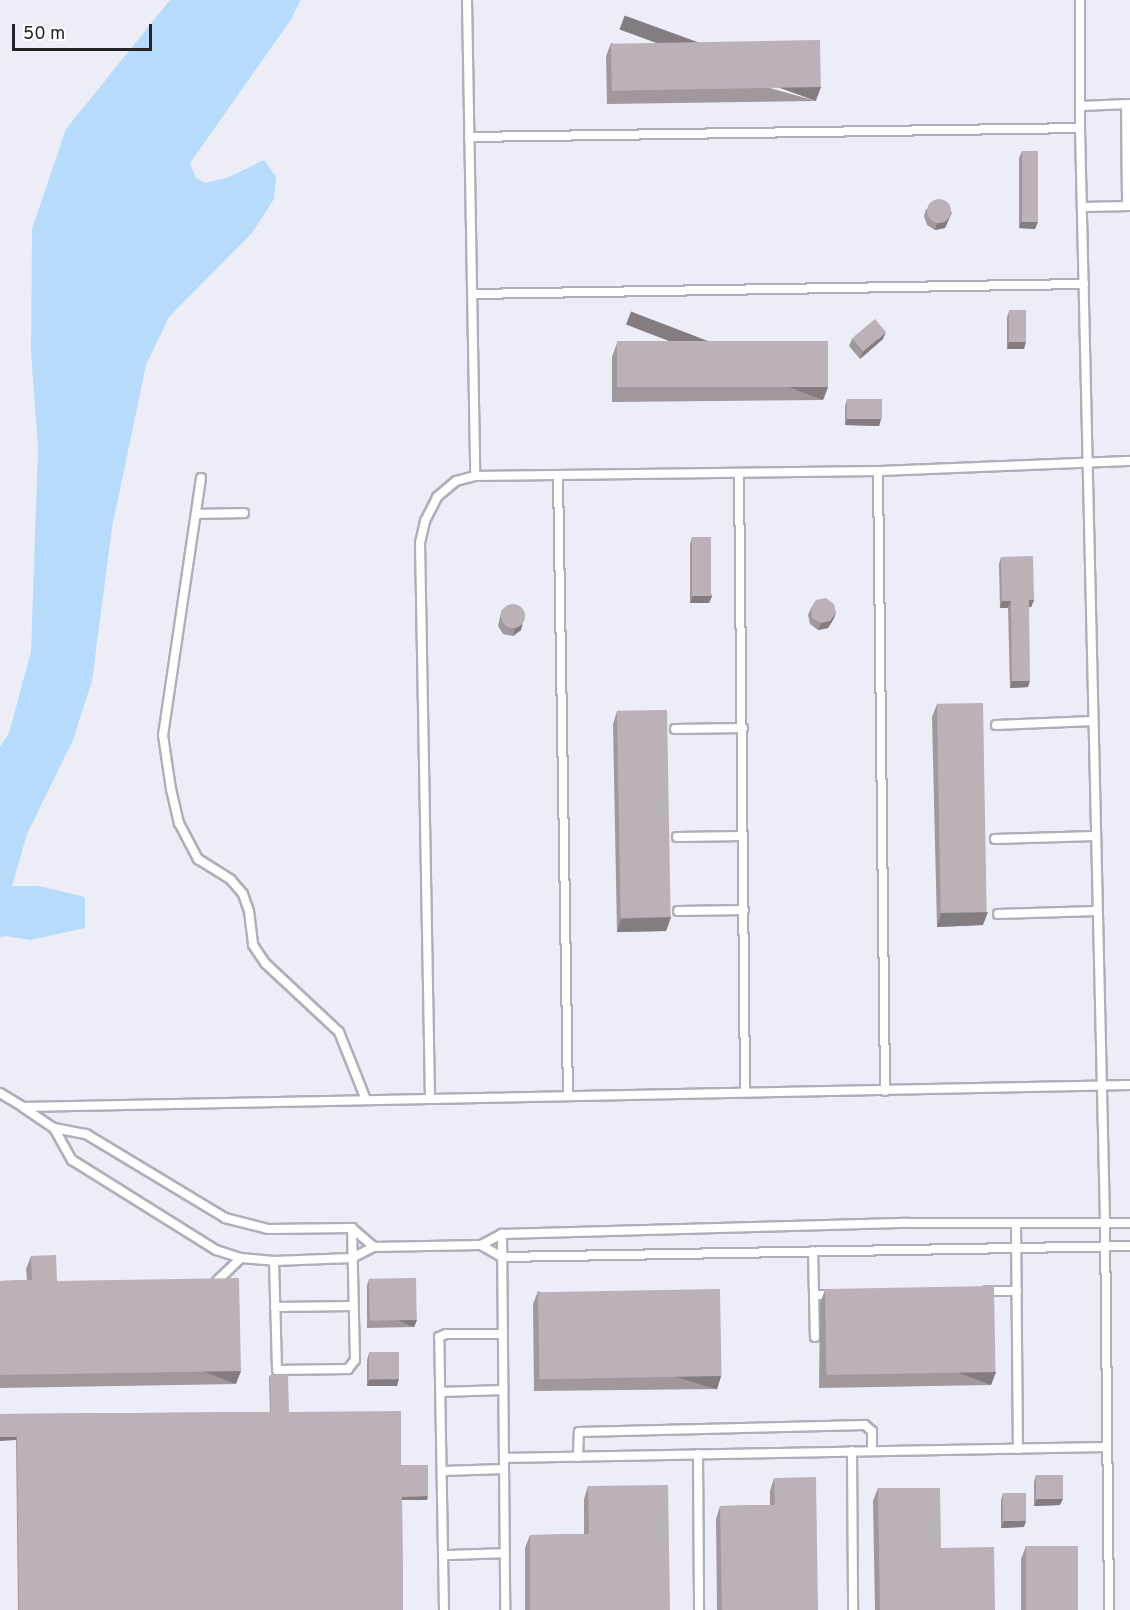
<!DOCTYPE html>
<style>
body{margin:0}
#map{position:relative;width:1130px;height:1610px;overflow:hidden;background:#ededf8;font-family:Overpass,sans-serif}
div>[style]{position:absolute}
.water>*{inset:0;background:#b7dcfb}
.roads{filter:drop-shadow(2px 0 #afafb9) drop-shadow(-2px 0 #afafb9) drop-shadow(0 2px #afafb9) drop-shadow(0 -2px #afafb9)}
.service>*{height:8px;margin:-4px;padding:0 4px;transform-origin:4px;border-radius:4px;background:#fff}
.wall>*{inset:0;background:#a1989e}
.shaded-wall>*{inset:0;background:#837c81;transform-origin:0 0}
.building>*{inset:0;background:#bbb1b8;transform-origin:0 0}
.round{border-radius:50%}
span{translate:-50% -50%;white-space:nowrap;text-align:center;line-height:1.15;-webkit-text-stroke:4.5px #fff;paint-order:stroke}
.scale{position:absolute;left:12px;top:24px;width:140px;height:27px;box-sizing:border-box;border:3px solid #242428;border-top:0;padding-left:8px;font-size:18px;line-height:21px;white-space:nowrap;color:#242428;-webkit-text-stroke:4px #fff;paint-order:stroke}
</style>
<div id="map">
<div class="water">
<div style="clip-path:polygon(170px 0,301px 0,290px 21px,190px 163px,196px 178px,206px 183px,229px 177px,264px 160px,276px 177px,274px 199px,252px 233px,169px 317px,146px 365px,112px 528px,92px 681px,73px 740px,27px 834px,12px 886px,39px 886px,85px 897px,85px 928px,30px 940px,6px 936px,0 937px,0 747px,9px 733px,31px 652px,38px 448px,31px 352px,32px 229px,66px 129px)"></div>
</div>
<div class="roads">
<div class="service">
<div style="left:467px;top:0;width:476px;rotate:89deg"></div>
<div style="left:1080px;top:0;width:128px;rotate:90deg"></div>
<div style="left:1080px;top:128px;width:1096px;rotate:88.69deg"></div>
<div style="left:1105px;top:1224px;width:386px;rotate:89.4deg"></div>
<div style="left:1126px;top:104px;width:102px;rotate:89.4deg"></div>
<div style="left:1081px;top:106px;width:48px;rotate:-2.4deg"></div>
<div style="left:469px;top:137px;width:611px;rotate:-0.84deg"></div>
<div style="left:1083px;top:207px;width:47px;rotate:-1.2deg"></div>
<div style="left:472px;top:294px;width:612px;rotate:-0.94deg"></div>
<div style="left:878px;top:471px;width:620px;rotate:89.35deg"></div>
<div style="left:739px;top:473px;width:619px;rotate:89.44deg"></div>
<div style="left:558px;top:475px;width:620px;rotate:89.08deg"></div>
<div style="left:201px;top:478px;width:260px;rotate:98.4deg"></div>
<div style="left:163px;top:735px;width:55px;rotate:81.6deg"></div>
<div style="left:171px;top:789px;width:35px;rotate:77deg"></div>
<div style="left:179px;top:823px;width:41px;rotate:62.2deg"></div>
<div style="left:198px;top:859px;width:39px;rotate:32deg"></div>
<div style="left:231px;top:880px;width:18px;rotate:49deg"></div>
<div style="left:243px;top:894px;width:18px;rotate:71deg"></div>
<div style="left:249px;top:911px;width:34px;rotate:83deg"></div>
<div style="left:253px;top:945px;width:22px;rotate:56deg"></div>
<div style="left:265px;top:963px;width:101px;rotate:43deg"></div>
<div style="left:339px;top:1032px;width:73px;rotate:68.3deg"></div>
<div style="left:197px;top:514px;width:47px;rotate:-1.2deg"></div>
<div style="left:996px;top:725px;width:97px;rotate:-2.4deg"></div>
<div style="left:675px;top:729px;width:68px;rotate:-0.8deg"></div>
<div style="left:677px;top:837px;width:65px;rotate:-0.9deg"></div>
<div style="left:995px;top:839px;width:100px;rotate:-1.7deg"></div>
<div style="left:678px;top:911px;width:66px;rotate:-0.9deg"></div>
<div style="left:998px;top:914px;width:98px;rotate:-1.8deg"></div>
<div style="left:0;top:1093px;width:27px;rotate:31deg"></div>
<div style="left:23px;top:1107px;width:1107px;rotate:-1.14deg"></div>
<div style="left:430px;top:1098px;width:555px;rotate:-91.03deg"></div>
<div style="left:420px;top:543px;width:23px;rotate:-77deg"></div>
<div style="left:425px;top:521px;width:27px;rotate:-63deg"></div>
<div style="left:437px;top:497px;width:25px;rotate:-40deg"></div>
<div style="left:456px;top:481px;width:20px;rotate:-15deg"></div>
<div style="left:475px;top:476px;width:403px;rotate:-0.7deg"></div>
<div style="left:878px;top:471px;width:252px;rotate:-2.3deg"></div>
<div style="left:24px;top:1108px;width:36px;rotate:34deg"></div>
<div style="left:54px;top:1128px;width:33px;rotate:11deg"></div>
<div style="left:86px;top:1134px;width:162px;rotate:31.1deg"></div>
<div style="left:225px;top:1218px;width:44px;rotate:14.3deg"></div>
<div style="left:268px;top:1229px;width:84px;rotate:-0.7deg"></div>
<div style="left:352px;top:1228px;width:29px;rotate:41deg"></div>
<div style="left:54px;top:1128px;width:37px;rotate:61deg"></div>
<div style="left:72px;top:1160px;width:170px;rotate:32deg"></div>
<div style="left:216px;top:1250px;width:26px;rotate:18deg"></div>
<div style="left:241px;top:1258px;width:33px;rotate:5deg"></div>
<div style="left:274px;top:1261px;width:78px;rotate:-2.2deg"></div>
<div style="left:352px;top:1258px;width:25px;rotate:-27deg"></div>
<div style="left:374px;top:1247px;width:107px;rotate:-1.1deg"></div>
<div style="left:481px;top:1245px;width:24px;rotate:-28deg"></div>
<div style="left:502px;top:1234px;width:406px;rotate:-1.6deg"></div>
<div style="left:908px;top:1223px;width:222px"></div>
<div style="left:1016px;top:1224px;width:225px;rotate:89.5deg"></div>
<div style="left:502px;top:1234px;width:376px;rotate:89.5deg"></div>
<div style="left:481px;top:1245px;width:24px;rotate:30deg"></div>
<div style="left:502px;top:1257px;width:628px;rotate:-1deg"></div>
<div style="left:813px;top:1251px;width:86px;rotate:88.7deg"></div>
<div style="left:274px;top:1261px;width:109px;rotate:88.4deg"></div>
<div style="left:277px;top:1370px;width:71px;rotate:-0.8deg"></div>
<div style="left:348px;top:1369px;width:11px;rotate:-52deg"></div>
<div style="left:355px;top:1360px;width:132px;rotate:-91.3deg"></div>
<div style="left:217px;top:1281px;width:33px;rotate:-44deg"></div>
<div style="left:987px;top:1291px;width:30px"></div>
<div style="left:814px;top:1295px;width:17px"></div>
<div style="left:275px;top:1307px;width:78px;rotate:-0.7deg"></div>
<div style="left:441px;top:1392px;width:62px;rotate:-1.8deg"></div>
<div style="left:852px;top:1451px;width:159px;rotate:89.6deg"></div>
<div style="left:698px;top:1454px;width:156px;rotate:89.6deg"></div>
<div style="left:578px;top:1457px;width:25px;rotate:-88deg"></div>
<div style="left:579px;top:1432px;width:286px;rotate:-1.4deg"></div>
<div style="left:865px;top:1425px;width:9px;rotate:41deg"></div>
<div style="left:872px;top:1431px;width:20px;rotate:90deg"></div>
<div style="left:504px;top:1458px;width:602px;rotate:-1.05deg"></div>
<div style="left:443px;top:1471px;width:61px;rotate:-1.9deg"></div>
<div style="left:445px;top:1555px;width:60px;rotate:-1.9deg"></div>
<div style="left:444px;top:1610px;width:273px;rotate:-91deg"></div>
<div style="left:439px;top:1337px;width:8px;rotate:-23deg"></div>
<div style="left:446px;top:1334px;width:57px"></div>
</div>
</div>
<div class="wall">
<div style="clip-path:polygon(611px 43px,816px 101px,607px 104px,606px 56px)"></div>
<div style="clip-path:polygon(1022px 151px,1035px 229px,1019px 228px,1019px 158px)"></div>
<div style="clip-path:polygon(926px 209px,952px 212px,945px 228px,935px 230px,927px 225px,924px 216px)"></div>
<div style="clip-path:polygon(1009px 311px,1024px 349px,1007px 349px,1007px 317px)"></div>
<div style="clip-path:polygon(852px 339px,883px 339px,860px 359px,849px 346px)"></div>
<div style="clip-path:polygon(617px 343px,828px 387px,823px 400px,612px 402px,612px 357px)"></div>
<div style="clip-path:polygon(847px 399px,881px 419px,879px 426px,845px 425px,845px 406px)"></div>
<div style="clip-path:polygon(692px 537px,712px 596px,709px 603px,690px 603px,690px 544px)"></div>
<div style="clip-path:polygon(1001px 557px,1034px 600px,1031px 607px,1029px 607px,1028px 687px,1010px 688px,1008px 608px,1000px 608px,999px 564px)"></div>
<div style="clip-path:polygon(811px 608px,836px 613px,833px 620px,828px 628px,818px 630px,810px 624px,808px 615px)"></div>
<div style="clip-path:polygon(502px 609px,521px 630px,513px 636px,503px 634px,498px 626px)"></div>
<div style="clip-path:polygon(937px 704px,983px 925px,937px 927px,932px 717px)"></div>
<div style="clip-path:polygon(617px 711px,671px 917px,666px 931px,617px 932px,613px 724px)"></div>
<div style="clip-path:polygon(31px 1256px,57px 1281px,236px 1384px,0 1388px,0 1281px,27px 1280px,26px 1269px)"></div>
<div style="clip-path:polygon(369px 1279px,417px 1320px,414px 1327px,367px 1328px,367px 1285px)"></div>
<div style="clip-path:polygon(825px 1290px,996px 1372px,991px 1385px,819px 1388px,820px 1303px)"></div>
<div style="clip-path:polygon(538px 1291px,721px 1376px,717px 1389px,534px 1391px,533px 1304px)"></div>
<div style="clip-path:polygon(369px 1353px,397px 1386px,367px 1386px,367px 1360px)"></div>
<div style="clip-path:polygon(270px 1375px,289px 1412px,401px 1465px,427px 1500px,402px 1500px,403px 1610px,18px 1610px,16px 1440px,0 1414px,270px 1412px,269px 1378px)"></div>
<div style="clip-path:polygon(1036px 1475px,1060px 1505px,1034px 1506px,1034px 1482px)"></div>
<div style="clip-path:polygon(774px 1478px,818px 1610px,717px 1610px,716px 1519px,720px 1506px,770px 1505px,770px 1491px)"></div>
<div style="clip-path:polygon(588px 1486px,670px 1610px,525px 1610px,525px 1548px,530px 1535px,584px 1534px,584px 1499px)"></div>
<div style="clip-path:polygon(878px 1488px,941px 1548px,995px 1610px,875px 1610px,873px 1501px)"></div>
<div style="clip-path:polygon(1003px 1493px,1024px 1527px,1001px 1528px,1001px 1500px)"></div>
<div style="clip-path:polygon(1026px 1546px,1078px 1610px,1021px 1610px,1021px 1559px)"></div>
</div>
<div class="shaded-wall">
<div style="left:821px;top:87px;width:15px;height:209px;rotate:110deg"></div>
<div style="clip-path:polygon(952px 212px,945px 228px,935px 230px,937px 224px)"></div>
<div style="clip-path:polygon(1021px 222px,1038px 222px,1035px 229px,1019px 228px)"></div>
<div style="clip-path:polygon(886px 332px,883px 339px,860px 359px,863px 352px)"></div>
<div style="clip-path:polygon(1009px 342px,1026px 342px,1024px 349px,1007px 349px)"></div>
<div style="left:828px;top:387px;width:14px;height:211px;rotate:111deg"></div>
<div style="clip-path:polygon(847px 419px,881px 419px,879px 426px,845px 425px)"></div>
<div style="clip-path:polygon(693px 596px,712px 596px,709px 603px,690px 603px)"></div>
<div style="clip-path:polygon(1029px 600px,1034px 600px,1031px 607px,1026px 607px)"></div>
<div style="clip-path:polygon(1002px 601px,1011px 601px,1008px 608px,1000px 608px)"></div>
<div style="clip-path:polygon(836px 613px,833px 620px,828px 628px,818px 630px,821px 623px)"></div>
<div style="clip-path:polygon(523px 623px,521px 630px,513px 636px,515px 629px)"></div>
<div style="clip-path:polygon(1012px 681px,1030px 681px,1028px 687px,1010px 688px)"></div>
<div style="clip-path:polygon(988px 912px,983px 925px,937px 927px,941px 913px)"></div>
<div style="clip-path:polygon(671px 917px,666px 931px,617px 932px,621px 919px)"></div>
<div style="left:417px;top:1320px;width:8px;height:47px;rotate:113deg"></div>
<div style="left:241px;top:1371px;width:14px;height:241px;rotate:111deg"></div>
<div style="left:996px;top:1372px;width:14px;height:172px;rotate:111deg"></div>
<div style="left:721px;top:1376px;width:14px;height:182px;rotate:107deg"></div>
<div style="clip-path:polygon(399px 1379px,397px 1386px,367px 1386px,369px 1380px)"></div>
<div style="clip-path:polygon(0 1437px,17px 1437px,16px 1440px,0 1441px)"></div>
<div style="clip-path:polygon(428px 1496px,427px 1500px,400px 1500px,402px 1497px)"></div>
<div style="clip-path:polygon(1037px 1499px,1063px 1499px,1060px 1505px,1034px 1506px)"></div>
<div style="clip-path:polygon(1004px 1521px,1026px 1521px,1024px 1527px,1001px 1528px)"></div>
</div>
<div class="building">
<div style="left:820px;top:40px;width:47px;height:209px;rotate:89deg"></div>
<div style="left:1022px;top:151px;width:16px;height:71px"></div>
<div class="round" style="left:927px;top:199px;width:24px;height:24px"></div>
<div style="left:1026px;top:310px;width:32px;height:17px;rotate:90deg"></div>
<div style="left:875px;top:319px;width:17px;height:30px;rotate:50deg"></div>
<div style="left:828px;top:341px;width:46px;height:211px;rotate:90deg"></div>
<div style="left:847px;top:399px;width:35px;height:20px"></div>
<div style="left:692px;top:537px;width:19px;height:59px"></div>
<div style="clip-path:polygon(1033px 556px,1034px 600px,1029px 600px,1030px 681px,1012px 681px,1011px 601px,1002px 601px,1001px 557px)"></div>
<div style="clip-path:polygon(826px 598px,834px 604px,836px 613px,830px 621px,821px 623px,812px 618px,811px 608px,816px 600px)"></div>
<div class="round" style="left:501px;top:604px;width:24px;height:24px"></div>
<div style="left:983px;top:703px;width:209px;height:46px;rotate:89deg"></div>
<div style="left:667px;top:710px;width:207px;height:50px;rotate:89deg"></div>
<div style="clip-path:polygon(56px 1255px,57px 1281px,239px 1278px,241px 1371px,0 1375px,0 1281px,32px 1280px,31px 1256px)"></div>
<div style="left:416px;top:1278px;width:42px;height:47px;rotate:89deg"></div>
<div style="left:994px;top:1286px;width:86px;height:169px;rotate:89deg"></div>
<div style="left:720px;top:1289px;width:87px;height:182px;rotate:89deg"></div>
<div style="left:399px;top:1352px;width:27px;height:30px;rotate:90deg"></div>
<div style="clip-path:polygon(270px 1375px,288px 1375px,289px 1412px,401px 1411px,401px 1465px,428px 1465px,428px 1496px,402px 1497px,403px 1610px,19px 1610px,17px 1437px,0 1437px,0 1414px,271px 1412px)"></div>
<div style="left:1036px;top:1475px;width:27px;height:24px"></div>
<div style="clip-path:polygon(816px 1477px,818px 1610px,722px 1610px,720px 1506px,775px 1505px,774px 1478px)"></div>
<div style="clip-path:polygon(668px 1485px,670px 1610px,530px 1610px,530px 1535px,589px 1534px,588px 1486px)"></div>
<div style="clip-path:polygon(878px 1488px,940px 1488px,941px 1548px,994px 1547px,995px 1610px,880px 1610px)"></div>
<div style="left:1003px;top:1493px;width:23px;height:28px"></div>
<div style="left:1026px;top:1546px;width:52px;height:64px"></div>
</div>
<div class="scale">50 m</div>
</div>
